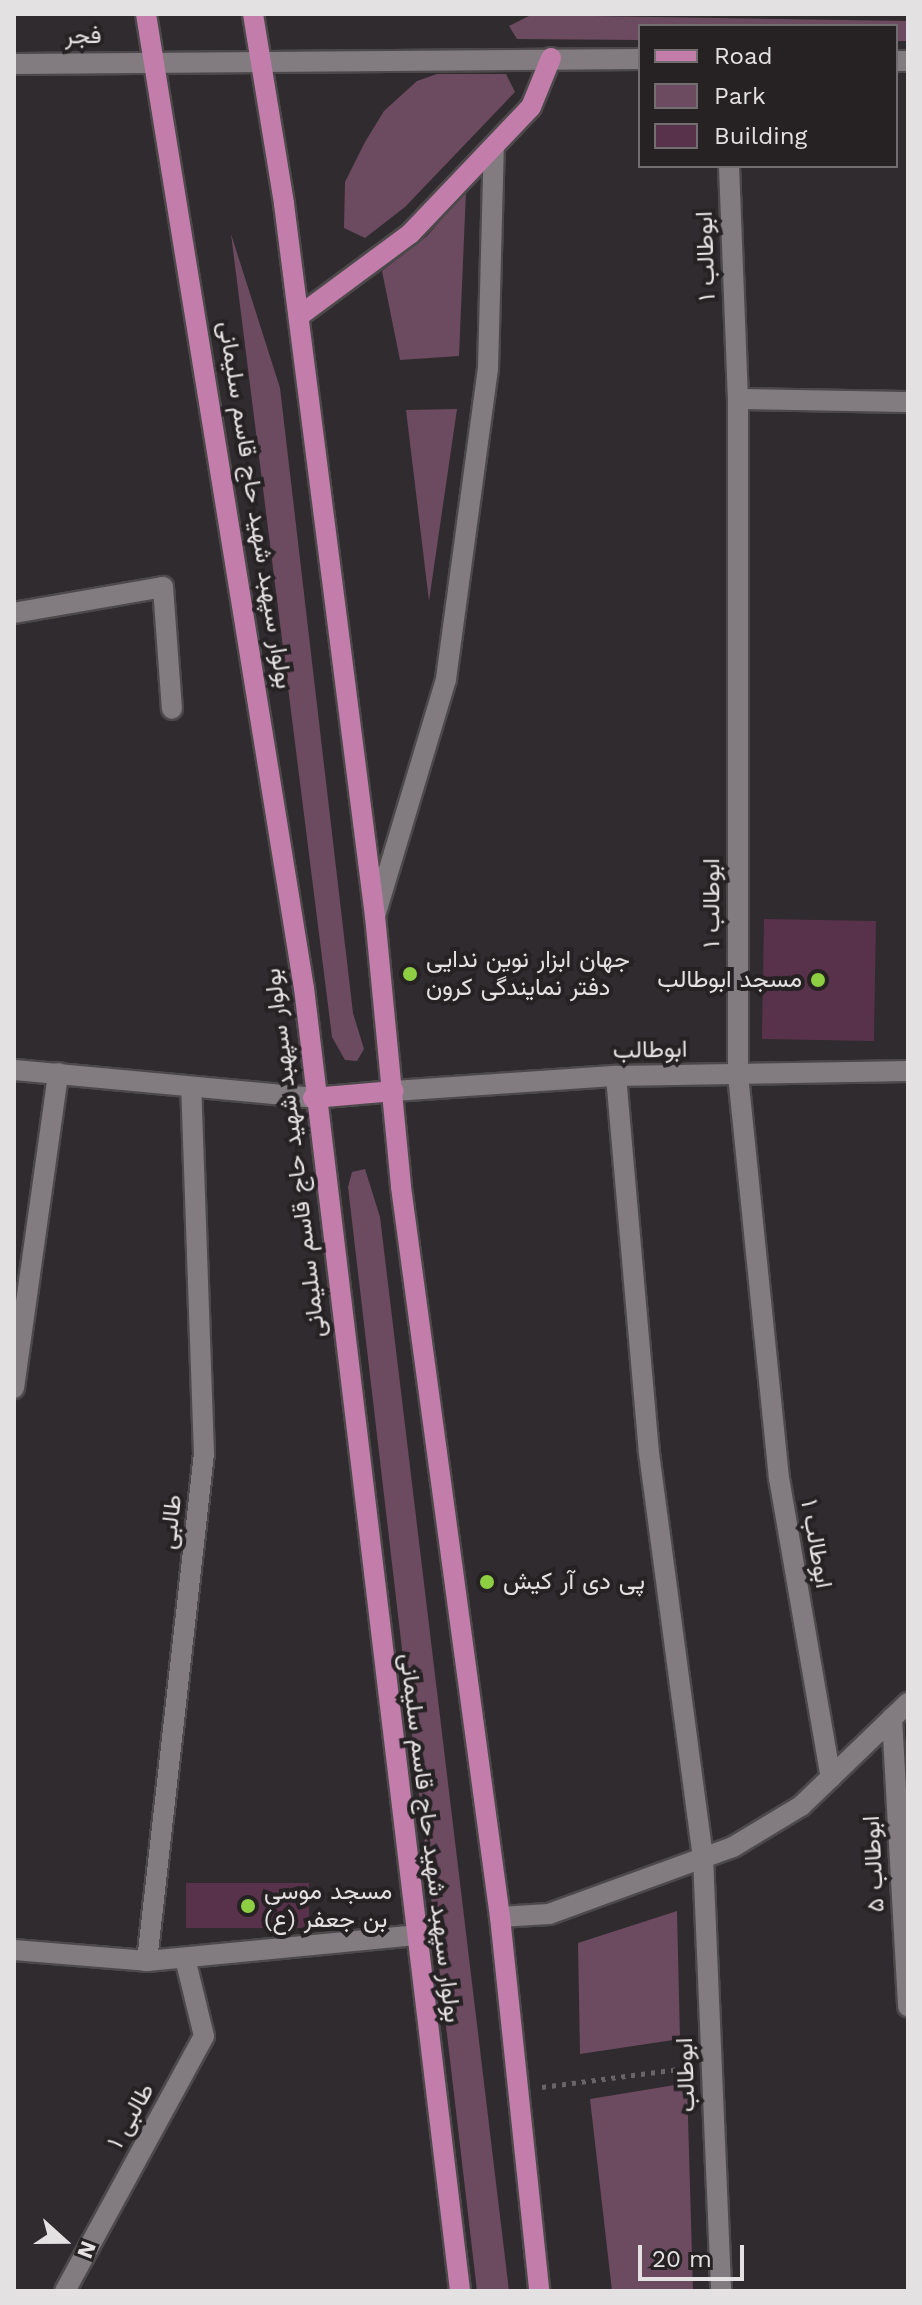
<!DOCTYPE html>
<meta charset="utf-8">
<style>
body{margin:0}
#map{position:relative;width:922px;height:2305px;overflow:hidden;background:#302b2e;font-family:"Work Sans",Vazirmatn,sans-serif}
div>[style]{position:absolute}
.green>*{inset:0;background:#6c4b60}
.building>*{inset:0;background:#58324b;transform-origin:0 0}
.path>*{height:5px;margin-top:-2.5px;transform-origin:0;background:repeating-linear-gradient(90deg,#696567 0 4px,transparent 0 10px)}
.roads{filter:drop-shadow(2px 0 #4d494b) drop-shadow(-2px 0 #4d494b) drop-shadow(0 2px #4d494b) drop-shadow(0 -2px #4d494b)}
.minor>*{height:20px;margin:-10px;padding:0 10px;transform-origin:10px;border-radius:10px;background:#827c80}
.secondary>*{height:20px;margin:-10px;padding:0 10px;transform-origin:10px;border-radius:10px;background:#827c80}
.primary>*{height:20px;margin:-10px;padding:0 10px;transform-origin:10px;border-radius:10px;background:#c27dab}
.dots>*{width:22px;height:22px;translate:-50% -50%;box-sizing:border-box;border:4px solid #262224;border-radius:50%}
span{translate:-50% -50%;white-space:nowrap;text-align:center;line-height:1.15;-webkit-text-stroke:8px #262224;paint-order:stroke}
.street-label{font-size:24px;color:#e4e1e3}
.poi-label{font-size:24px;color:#e4e1e3}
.left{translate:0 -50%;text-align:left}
.right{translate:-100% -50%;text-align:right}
.frame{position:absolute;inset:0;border:16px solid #e4e1e3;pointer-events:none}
.legend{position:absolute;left:638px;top:24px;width:260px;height:144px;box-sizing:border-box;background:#262224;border:2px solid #726e70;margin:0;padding:10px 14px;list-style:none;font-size:24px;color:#e4e1e3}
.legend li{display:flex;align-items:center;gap:16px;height:40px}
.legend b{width:40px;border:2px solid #726e70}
.north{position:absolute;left:24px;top:2201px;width:80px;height:80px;-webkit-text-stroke:6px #262224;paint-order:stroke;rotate:111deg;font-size:22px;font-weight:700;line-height:32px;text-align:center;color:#e4e1e3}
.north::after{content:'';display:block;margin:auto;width:28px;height:36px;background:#e4e1e3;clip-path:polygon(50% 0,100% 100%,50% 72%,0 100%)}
.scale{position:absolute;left:638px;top:2245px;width:106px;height:36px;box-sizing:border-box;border:4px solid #e4e1e3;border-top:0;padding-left:10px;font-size:24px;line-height:28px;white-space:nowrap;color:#e4e1e3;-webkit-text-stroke:6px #262224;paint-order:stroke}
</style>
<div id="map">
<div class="green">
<div style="clip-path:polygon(531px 15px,908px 21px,908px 41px,896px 41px,896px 26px,640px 26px,640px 40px,517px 39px,509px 26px)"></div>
<div style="clip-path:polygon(437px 74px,506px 74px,515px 92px,405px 207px,365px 238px,344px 228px,345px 182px,365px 142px,384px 111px,417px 81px)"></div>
<div style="clip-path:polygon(466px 191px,459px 356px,400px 360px,382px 271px,427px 236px)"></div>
<div style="clip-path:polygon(231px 234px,280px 388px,353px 1013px,364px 1049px,357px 1061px,345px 1060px,332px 1037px)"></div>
<div style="clip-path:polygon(457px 409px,429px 601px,406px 410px)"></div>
<div style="clip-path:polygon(365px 1169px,380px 1217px,509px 2291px,477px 2291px,348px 1187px,352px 1172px)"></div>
<div style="clip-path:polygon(677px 1911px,680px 2039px,580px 2054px,578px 1943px)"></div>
<div style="clip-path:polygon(687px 2083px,693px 2291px,612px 2291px,590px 2099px)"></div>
</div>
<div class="building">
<div style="left:764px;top:919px;width:112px;height:120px;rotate:1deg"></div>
<div style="left:309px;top:1883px;width:45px;height:123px;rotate:90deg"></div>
</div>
<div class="path">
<div style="left:542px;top:2087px;width:146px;rotate:-7.5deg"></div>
</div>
<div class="roads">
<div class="minor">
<div style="left:729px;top:166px;width:233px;rotate:87.8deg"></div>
<div style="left:738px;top:399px;width:676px;rotate:90deg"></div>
<div style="left:738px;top:1075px;width:405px;rotate:84.2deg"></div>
<div style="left:779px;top:1478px;width:304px;rotate:80.2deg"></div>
<div style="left:738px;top:399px;width:170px;rotate:1deg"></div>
<div style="left:14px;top:613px;width:151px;rotate:-9.9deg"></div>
<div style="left:163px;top:587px;width:122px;rotate:85.8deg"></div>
<div style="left:375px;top:916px;width:247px;rotate:-73.3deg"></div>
<div style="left:446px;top:679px;width:313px;rotate:-82.3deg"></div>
<div style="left:488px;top:369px;width:222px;rotate:-88.5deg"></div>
<div style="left:14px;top:1070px;width:300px;rotate:5.3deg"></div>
<div style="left:616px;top:1076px;width:378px;rotate:85deg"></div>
<div style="left:649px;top:1453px;width:408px;rotate:82.4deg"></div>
<div style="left:703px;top:1857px;width:434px;rotate:87.6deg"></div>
<div style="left:394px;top:1091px;width:223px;rotate:-3.9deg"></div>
<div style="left:616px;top:1076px;width:292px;rotate:-1deg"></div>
<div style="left:14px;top:1388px;width:318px;rotate:-82deg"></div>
<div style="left:892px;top:1718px;width:289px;rotate:86.8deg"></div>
<div style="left:500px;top:1917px;width:49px;rotate:-3.5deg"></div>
<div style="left:549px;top:1914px;width:196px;rotate:-20deg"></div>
<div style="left:733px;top:1847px;width:79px;rotate:-31.1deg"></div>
<div style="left:801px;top:1806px;width:149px;rotate:-43.9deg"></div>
<div style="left:14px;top:1950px;width:133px;rotate:4.7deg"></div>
<div style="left:147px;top:1961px;width:270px;rotate:-5.5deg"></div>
<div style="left:147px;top:1961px;width:510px;rotate:-83.59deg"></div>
<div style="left:204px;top:1454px;width:367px;rotate:-92deg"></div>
<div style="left:65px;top:2291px;width:290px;rotate:-61.4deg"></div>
<div style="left:204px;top:2036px;width:80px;rotate:-103.7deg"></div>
</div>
<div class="secondary">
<div style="left:896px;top:61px;width:12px"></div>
<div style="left:14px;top:64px;width:626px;rotate:-0.46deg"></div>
</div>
<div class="primary">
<div style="left:146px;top:14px;width:987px;rotate:80.79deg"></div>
<div style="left:304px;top:988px;width:1312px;rotate:83.17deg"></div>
<div style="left:253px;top:14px;width:193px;rotate:80.7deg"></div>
<div style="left:284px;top:204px;width:718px;rotate:82.72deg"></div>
<div style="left:375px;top:916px;width:272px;rotate:84.5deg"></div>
<div style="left:401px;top:1187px;width:737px;rotate:82.28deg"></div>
<div style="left:500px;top:1917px;width:376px;rotate:84deg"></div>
<div style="left:299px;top:316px;width:138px;rotate:-36.5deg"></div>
<div style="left:410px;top:234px;width:175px;rotate:-46.4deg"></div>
<div style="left:531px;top:107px;width:53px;rotate:-67.8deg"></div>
<div style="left:313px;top:1098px;width:81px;rotate:-4.9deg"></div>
</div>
</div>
<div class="dots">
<div style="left:410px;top:974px;background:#8ece43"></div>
<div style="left:818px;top:980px;background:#8ece43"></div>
<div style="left:487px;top:1582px;background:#8ece43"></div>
<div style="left:248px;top:1906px;background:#8ece43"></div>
</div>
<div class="street-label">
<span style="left:83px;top:36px;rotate:-1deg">فجر</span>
<span style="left:706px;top:256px;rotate:-92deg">ابوطالب ۱</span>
<span style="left:255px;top:505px;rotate:81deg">بولوار سپهبد شهید حاج قاسم سلیمانی</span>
<span style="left:712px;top:903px;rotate:-90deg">ابوطالب ۱</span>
<span style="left:650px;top:1050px;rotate:-1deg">ابوطالب</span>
<span style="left:295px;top:1153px;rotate:-97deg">بولوار سپهبد شهید حاج قاسم سلیمانی</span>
<span style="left:171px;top:1522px;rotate:-84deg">طالبی</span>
<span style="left:816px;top:1544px;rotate:80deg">ابوطالب ۱</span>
<span style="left:430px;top:1838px;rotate:83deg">بولوار سپهبد شهید حاج قاسم سلیمانی</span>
<span style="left:874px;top:1864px;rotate:-93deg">ابوطالب ۵</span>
<span style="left:686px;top:2075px;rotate:-92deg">ابوطالب</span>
<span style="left:131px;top:2116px;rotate:-61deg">طالبی ۱</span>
</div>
<div class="poi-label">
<span class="left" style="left:426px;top:974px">جهان ابزار نوین ندایی<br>دفتر نمایندگی کرون</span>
<span class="right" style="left:802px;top:980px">مسجد ابوطالب</span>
<span class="left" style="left:503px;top:1582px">پی دی آر کیش</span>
<span class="left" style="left:264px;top:1906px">مسجد موسی<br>بن جعفر (ع)</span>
</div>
<div class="frame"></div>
<ul class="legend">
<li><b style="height:10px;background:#c27dab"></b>Road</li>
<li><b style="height:22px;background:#6c4b60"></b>Park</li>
<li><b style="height:22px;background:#58324b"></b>Building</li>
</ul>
<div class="north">N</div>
<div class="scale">20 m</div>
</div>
